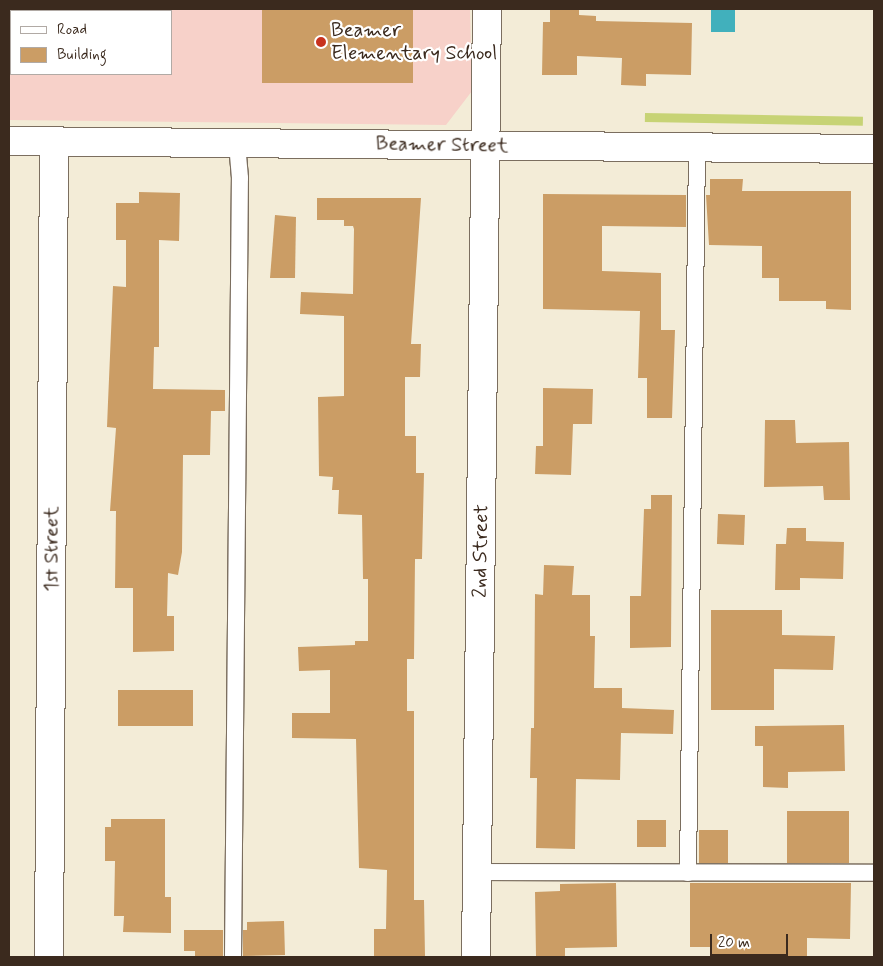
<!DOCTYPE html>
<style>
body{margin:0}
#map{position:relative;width:883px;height:966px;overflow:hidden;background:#f3ecd7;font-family:Mynerve,sans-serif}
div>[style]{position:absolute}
.built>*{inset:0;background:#f7d1c9}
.green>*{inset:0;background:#c7d375;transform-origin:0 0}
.water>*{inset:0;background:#41b0bc;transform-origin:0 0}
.building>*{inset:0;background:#cb9d65;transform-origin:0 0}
.roads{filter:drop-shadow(1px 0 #7b6e5f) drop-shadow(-1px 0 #7b6e5f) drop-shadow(0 1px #7b6e5f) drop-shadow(0 -1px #7b6e5f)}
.lane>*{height:16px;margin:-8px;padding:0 8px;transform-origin:8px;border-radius:8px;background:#fff}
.street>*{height:28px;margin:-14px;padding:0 14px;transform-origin:14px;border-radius:14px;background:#fff}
.secondary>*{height:28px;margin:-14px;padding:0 14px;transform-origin:14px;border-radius:14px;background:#fff}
.dots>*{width:14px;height:14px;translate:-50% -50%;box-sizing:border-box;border:2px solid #fff;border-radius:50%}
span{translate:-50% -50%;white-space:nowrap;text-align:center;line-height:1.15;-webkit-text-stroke:4.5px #fff;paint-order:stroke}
.poi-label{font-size:20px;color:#3b2a1e}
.left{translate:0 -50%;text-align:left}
.street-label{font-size:20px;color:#3b2a1e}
.frame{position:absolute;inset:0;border:10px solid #3b2a1e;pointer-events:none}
.legend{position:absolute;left:10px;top:10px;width:162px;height:65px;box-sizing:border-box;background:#fff;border:1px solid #b1aaa5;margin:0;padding:6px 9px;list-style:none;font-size:15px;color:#3b2a1e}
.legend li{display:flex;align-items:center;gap:10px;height:25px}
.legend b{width:25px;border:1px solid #b1aaa5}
.scale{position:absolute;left:710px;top:934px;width:78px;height:22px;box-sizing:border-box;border:2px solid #3b2a1e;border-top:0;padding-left:6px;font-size:15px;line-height:18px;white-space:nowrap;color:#3b2a1e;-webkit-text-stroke:4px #fff;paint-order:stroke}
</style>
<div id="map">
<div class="built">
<div style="clip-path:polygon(evenodd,9px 9px,470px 9px,472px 91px,446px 125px,9px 120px,9px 9px,11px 11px,171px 11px,171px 74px,11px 74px,11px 11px)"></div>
</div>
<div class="green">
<div style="left:645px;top:113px;width:218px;height:9px;rotate:1deg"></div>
</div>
<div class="water">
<div style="left:711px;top:9px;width:24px;height:23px"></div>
</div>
<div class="building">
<div style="left:262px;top:9px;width:151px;height:74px"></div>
<div style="clip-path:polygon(550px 9px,579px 9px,579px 15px,596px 16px,596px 21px,692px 23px,691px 75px,646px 74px,646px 86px,621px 85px,622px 58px,577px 56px,577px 75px,542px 75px,543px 22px,550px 22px)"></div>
<div style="clip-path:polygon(710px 179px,743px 179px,742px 191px,851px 191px,851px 310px,826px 309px,826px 301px,779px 301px,779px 278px,762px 278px,762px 246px,709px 245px,706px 195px,710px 195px)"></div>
<div style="clip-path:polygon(139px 192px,180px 193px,179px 241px,159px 240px,159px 347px,154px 347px,153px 389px,225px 390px,225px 411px,211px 411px,210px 455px,183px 455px,182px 552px,178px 575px,168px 573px,167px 616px,174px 616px,174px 651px,133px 652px,133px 588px,115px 588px,116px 511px,110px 511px,116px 428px,107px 427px,108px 402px,113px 286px,126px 287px,126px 240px,116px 240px,116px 203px,139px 203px)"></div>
<div style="clip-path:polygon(543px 194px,686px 195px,686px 227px,602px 226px,602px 271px,661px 273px,661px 330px,675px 330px,672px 418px,647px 418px,647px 378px,638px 378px,640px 311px,543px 309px)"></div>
<div style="clip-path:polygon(317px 198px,421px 198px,411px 344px,421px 344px,420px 377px,405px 377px,405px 436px,416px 436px,416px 473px,424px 473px,422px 559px,415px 559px,414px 659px,407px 659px,407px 711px,414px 711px,414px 900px,424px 900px,425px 956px,374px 956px,374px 929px,386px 929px,387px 870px,359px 868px,356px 739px,292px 738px,292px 713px,330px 713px,330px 670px,299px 671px,298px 647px,355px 645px,355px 641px,368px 641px,368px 579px,363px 579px,362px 515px,338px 514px,339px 490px,332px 490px,333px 477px,319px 476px,318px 397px,344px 396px,344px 316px,300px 314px,301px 292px,353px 294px,354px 229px,353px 226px,344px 226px,344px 220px,317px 220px)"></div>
<div style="clip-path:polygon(275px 215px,296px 217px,295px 278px,270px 278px)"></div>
<div style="clip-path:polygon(543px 388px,593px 389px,592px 424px,573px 424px,571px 475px,535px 474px,536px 446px,543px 446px)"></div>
<div style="clip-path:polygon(765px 420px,795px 420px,796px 443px,849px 442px,850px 500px,824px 500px,823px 486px,764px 487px)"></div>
<div style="clip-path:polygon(651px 495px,672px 495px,671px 647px,630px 648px,630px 596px,641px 596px,644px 509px,651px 509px)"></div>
<div style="left:718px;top:514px;width:27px;height:30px;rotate:2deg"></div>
<div style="clip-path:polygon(787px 528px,806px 528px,806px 541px,844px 542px,843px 579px,800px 578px,800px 590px,775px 590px,776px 544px,786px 544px)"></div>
<div style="clip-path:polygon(544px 565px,574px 566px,572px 595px,590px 595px,590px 636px,595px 636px,594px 688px,622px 688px,622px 708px,674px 710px,673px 734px,621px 733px,620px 780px,576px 779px,575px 849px,536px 848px,537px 778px,530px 778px,531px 728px,534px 728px,535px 594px,543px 595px)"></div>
<div style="clip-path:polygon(711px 610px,782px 610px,782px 635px,835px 636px,833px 670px,774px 669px,774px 710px,711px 710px)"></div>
<div style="left:193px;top:690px;width:36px;height:75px;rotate:90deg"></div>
<div style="clip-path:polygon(844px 725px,845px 771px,788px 772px,788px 788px,763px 787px,763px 746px,755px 746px,755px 726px)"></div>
<div style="left:787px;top:811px;width:62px;height:52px"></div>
<div style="clip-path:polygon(111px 819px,165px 819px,165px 897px,171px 897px,171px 933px,123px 932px,124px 916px,114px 916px,115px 861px,105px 861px,105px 827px,111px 827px)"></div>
<div style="left:637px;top:820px;width:29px;height:27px"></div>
<div style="left:699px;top:830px;width:29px;height:33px"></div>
<div style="clip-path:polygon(616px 883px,617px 947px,565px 948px,565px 957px,536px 957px,535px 892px,560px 891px,560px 884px)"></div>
<div style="clip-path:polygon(690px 883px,851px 883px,850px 939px,807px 938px,807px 957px,710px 957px,711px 947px,690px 947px)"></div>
<div style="clip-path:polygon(284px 921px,285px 955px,243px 956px,243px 930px,247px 930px,247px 922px)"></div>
<div style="clip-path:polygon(184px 930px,223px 930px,223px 957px,195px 957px,195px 951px,184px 951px)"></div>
</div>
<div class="roads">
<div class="lane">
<div style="left:477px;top:872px;width:397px;rotate:0.1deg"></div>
<div style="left:688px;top:873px;width:726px;rotate:-89.29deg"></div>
<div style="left:233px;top:957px;width:779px;rotate:-89.49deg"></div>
<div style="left:240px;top:178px;width:35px;rotate:-95deg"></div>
</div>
<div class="street">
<div style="left:49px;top:957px;width:816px;rotate:-89.65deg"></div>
<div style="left:476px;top:957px;width:948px;rotate:-89.34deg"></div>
</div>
<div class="secondary">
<div style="left:9px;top:141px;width:865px;rotate:0.53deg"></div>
</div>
</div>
<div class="dots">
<div style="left:321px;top:42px;background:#c8321e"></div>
</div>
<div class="poi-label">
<span class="left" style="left:331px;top:42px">Beamer<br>Elementary School</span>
</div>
<div class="street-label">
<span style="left:442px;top:145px;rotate:1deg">Beamer Street</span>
<span style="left:52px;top:549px;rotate:-90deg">1st Street</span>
<span style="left:481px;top:551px;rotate:-89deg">2nd Street</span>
</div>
<div class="frame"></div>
<ul class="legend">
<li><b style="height:6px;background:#fff"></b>Road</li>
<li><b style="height:14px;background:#cb9d65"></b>Building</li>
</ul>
<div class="scale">20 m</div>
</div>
